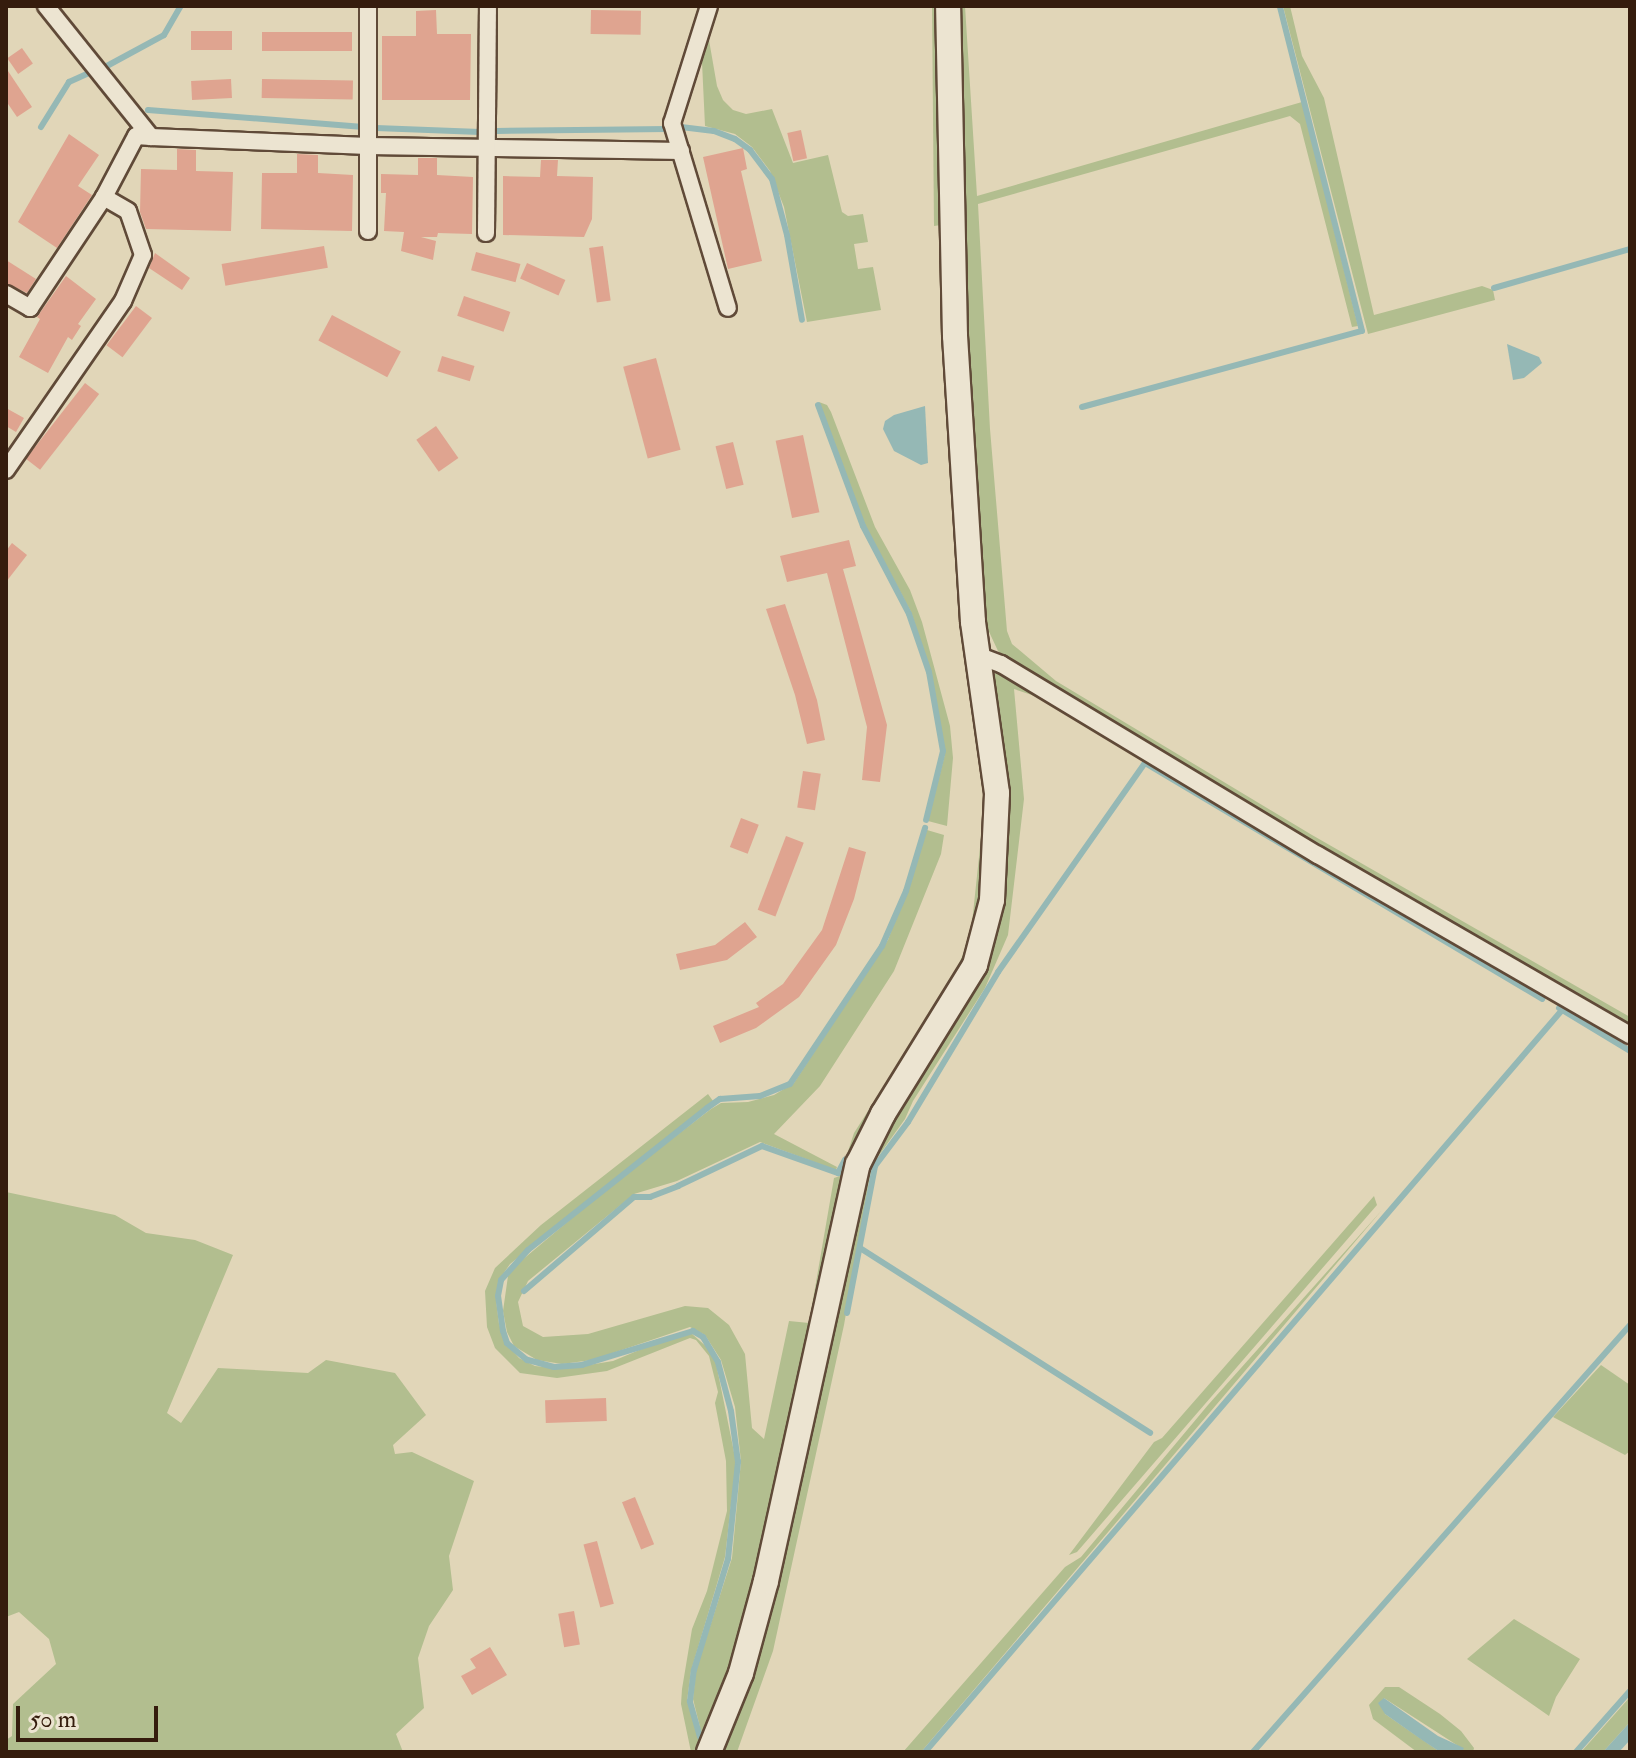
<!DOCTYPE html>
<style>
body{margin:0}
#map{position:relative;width:1636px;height:1758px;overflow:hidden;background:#e1d6b8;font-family:"IM FELL Double Pica",serif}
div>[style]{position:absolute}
.green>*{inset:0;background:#b2be8f}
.water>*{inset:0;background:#95b8b5}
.stream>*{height:6px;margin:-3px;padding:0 3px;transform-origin:3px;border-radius:3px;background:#95b8b5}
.building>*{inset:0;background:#dfa490;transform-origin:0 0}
.roads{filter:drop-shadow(2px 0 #604a38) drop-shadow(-2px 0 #604a38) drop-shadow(0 2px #604a38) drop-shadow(0 -2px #604a38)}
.street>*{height:16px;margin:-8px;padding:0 8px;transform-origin:8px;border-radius:8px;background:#ece4d1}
.secondary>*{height:24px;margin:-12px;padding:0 12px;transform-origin:12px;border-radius:12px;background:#ece4d1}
span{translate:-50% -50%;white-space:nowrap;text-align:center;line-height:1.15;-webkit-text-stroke:6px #ece4d1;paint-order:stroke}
.frame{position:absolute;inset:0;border:8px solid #351c0d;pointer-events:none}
.scale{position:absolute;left:16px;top:1706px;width:142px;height:36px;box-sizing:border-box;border:4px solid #351c0d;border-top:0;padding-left:10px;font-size:24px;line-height:28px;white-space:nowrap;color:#351c0d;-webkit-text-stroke:6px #ece4d1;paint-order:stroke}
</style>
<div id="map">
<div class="green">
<div style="clip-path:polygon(932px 6px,942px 6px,948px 224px,934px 226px)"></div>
<div style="clip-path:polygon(953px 6px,965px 6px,977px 196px,1302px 102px,1358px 326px,1352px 327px,1300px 124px,1290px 116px,978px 204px,990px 429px,1007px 631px,1012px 644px,1056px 681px,1312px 835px,1630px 1017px,1630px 1029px,1321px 853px,1007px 660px,998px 651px,984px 621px,969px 425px)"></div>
<div style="clip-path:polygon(1283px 6px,1290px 6px,1302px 56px,1324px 98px,1374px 315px,1482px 286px,1493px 290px,1495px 300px,1368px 334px)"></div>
<div style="clip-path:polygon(709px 40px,717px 86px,723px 100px,733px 110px,746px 114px,772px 109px,793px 163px,828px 155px,842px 212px,848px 216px,863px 214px,868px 242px,854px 244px,858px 269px,873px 267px,881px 310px,807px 322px,784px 207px,770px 171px,752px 147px,735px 134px,705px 126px,701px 41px)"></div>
<div style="clip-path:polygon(819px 402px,827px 405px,831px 412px,875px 527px,910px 590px,922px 622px,950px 726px,953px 758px,947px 826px,928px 821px,945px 754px,930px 670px,911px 612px,865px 525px)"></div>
<div style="clip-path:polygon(998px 670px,1552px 993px,1549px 999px,1053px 702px,1014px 689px,1024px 799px,1008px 935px,985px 988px,913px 1101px,905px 1119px,872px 1165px,844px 1325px,773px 1651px,737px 1752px,717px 1752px,858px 1191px,880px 1135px,977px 974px,1006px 810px,1000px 722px,990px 680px)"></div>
<div style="clip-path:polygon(927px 830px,944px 835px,941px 854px,894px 971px,820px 1086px,774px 1134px,837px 1167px,836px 1170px,760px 1142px,677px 1181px,634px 1194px,528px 1281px,518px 1302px,523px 1326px,543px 1337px,588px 1334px,685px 1306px,708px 1308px,729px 1325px,745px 1354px,752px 1428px,764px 1439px,789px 1321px,809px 1323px,834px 1178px,840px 1176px,854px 1133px,952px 979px,965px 950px,972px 923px,981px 838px,989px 842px,980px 935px,881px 1106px,742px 1647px,703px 1752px,691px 1752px,681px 1704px,682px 1689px,692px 1629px,707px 1591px,727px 1511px,726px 1461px,715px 1403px,718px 1392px,709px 1356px,696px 1340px,690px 1338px,607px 1371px,557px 1378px,520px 1373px,495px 1348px,487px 1327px,485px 1291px,495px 1268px,541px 1225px,708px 1094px,713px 1101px,510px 1264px,499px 1280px,496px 1300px,499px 1324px,506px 1343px,519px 1358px,535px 1366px,564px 1369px,613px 1361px,668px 1338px,691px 1333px,709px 1349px,716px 1363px,736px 1462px,725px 1557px,691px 1671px,687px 1701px,697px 1732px,700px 1727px,693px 1699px,696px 1670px,732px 1558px,741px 1461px,735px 1407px,721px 1360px,705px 1335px,690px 1327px,592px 1360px,562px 1364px,537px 1360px,514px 1346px,507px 1332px,503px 1311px,508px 1276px,515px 1266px,603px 1192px,711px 1109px,721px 1103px,748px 1102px,774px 1095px,794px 1083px,888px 940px)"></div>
<div style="clip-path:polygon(6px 1192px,115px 1215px,146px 1233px,195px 1240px,233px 1255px,167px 1413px,181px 1423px,218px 1368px,308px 1373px,326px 1360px,395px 1373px,426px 1415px,393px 1445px,395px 1454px,412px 1452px,474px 1481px,449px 1556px,453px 1590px,429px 1626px,418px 1658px,424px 1708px,396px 1734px,403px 1752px,6px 1752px,6px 1740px,12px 1736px,13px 1704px,56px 1664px,49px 1639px,19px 1612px,6px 1617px)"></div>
<div style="clip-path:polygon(1374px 1196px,1377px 1205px,1077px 1552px,1069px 1555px,1154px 1442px,1162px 1438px)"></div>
<div style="clip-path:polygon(1382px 1210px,921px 1752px,903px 1752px,1065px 1567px,1081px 1557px,1208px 1405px)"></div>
<div style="clip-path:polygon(1601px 1365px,1630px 1385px,1630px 1451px,1625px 1455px,1553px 1417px)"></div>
<div style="clip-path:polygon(1514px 1619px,1580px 1659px,1556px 1697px,1549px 1716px,1467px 1659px)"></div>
<div style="clip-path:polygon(1385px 1687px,1399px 1687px,1440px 1714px,1461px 1731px,1474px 1748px,1473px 1752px,1462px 1752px,1463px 1749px,1384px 1698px,1385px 1714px,1440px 1752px,1417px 1752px,1373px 1719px,1369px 1705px)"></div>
<div style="clip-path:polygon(1630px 1697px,1630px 1722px,1603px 1752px,1581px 1752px)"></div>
</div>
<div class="water">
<div style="clip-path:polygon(1507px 344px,1539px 357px,1542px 363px,1524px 378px,1513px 380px)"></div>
<div style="clip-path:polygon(925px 406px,928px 463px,921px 465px,894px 451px,883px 429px,885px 421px,894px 415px)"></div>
<div style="clip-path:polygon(1384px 1698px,1438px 1736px,1464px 1748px,1462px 1752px,1440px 1752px,1422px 1740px,1385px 1714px,1378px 1703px)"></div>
<div style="clip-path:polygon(1630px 1722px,1630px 1740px,1619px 1752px,1603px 1752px)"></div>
</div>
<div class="stream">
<div style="left:105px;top:67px;width:67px;rotate:-28.5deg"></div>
<div style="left:164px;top:35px;width:34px;rotate:-60deg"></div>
<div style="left:148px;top:110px;width:216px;rotate:4.5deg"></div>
<div style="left:41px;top:127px;width:53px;rotate:-58.1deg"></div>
<div style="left:69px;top:82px;width:20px;rotate:-24deg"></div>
<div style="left:681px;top:127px;width:33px;rotate:7deg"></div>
<div style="left:714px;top:131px;width:22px;rotate:21deg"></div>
<div style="left:735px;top:139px;width:19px;rotate:36deg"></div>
<div style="left:750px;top:150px;width:36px;rotate:53deg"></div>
<div style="left:772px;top:179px;width:58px;rotate:75deg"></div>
<div style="left:787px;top:235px;width:86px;rotate:80deg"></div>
<div style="left:376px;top:128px;width:104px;rotate:2.2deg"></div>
<div style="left:497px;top:131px;width:171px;rotate:-0.7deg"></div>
<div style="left:1494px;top:288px;width:141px;rotate:-16deg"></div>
<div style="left:818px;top:405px;width:129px;rotate:69.6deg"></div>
<div style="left:863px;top:526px;width:99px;rotate:62.4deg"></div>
<div style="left:909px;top:614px;width:61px;rotate:71deg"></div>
<div style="left:929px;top:672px;width:80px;rotate:80deg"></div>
<div style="left:943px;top:751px;width:71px;rotate:103.8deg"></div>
<div style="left:1082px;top:407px;width:290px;rotate:-15.2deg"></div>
<div style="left:1362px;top:331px;width:335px;rotate:-104.2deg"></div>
<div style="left:1559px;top:1008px;width:83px;rotate:31.2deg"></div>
<div style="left:860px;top:1248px;width:344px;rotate:32.5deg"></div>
<div style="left:524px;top:1291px;width:145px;rotate:-40.5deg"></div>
<div style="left:634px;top:1197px;width:16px"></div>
<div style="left:650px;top:1197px;width:30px;rotate:-21deg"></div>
<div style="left:678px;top:1186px;width:93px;rotate:-25.5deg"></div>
<div style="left:762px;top:1146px;width:81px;rotate:19.6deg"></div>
<div style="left:838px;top:1173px;width:15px;rotate:-62deg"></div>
<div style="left:847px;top:1313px;width:150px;rotate:-79.2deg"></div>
<div style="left:875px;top:1166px;width:55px;rotate:-53.1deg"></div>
<div style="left:908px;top:1122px;width:175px;rotate:-59deg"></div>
<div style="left:998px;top:972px;width:256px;rotate:-54.9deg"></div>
<div style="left:1145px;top:763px;width:462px;rotate:30.7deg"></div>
<div style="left:700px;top:1737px;width:37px;rotate:-106deg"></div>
<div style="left:690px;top:1701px;width:31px;rotate:-83deg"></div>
<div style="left:694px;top:1670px;width:116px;rotate:-73deg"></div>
<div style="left:728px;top:1559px;width:98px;rotate:-84.1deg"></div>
<div style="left:738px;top:1462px;width:51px;rotate:-97.8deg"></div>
<div style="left:731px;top:1411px;width:51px;rotate:-104.9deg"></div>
<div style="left:718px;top:1362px;width:29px;rotate:-121deg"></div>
<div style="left:703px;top:1337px;width:12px;rotate:-149deg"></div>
<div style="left:693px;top:1331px;width:116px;rotate:163deg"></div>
<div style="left:582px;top:1365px;width:28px;rotate:176deg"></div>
<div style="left:554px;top:1367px;width:28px;rotate:-165deg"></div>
<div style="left:527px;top:1360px;width:26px;rotate:-140deg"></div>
<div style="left:507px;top:1343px;width:13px;rotate:-108deg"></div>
<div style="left:503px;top:1331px;width:35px;rotate:-98deg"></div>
<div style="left:498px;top:1296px;width:16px;rotate:-79deg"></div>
<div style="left:501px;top:1280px;width:40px;rotate:-48deg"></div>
<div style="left:528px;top:1250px;width:228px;rotate:-38.4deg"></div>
<div style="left:707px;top:1108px;width:16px;rotate:-35deg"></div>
<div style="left:720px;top:1099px;width:40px;rotate:-4.3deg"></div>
<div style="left:760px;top:1096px;width:32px;rotate:-22deg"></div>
<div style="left:790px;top:1084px;width:166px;rotate:-56.3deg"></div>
<div style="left:882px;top:946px;width:60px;rotate:-66.4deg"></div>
<div style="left:906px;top:891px;width:66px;rotate:-73.2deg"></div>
<div style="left:925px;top:1752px;width:978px;rotate:-49.35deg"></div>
<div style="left:1253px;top:1752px;width:570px;rotate:-48.56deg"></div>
<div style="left:1576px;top:1752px;width:81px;rotate:-48.5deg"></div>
</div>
<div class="building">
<div style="clip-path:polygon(436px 10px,437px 34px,471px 34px,470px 100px,382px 100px,382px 36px,416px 36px,416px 11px)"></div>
<div style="left:591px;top:10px;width:50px;height:24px;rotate:1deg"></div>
<div style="left:191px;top:31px;width:41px;height:19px"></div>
<div style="left:352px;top:32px;width:19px;height:90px;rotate:90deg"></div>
<div style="left:22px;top:48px;width:19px;height:18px;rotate:55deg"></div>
<div style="clip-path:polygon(6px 68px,32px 107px,17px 117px,6px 101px)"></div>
<div style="left:231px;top:79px;width:19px;height:40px;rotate:87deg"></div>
<div style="left:262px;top:79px;width:91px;height:19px;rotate:1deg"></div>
<div style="left:801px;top:130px;width:29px;height:14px;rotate:78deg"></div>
<div style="clip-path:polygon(69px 134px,99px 155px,78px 186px,92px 195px,57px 248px,18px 222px)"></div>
<div style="clip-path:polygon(743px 148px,747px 169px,741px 171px,762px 261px,728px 269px,703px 157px)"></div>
<div style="clip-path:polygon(177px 149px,196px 150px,196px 171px,233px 172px,231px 231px,146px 229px,140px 212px,141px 169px,177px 170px)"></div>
<div style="clip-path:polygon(297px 154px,318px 155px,318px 173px,353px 175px,352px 231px,261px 229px,262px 173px,297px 173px)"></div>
<div style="clip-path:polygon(418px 158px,437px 158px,437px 175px,473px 177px,472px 234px,438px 233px,437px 237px,421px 237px,436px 241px,433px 260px,401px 251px,404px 232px,384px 231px,386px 193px,381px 193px,381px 174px,418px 175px)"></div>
<div style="clip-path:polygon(541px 160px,558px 160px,557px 176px,593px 177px,592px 219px,584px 237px,503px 235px,503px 176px,540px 177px)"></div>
<div style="left:324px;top:246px;width:22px;height:104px;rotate:80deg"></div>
<div style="left:603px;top:246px;width:55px;height:14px;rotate:82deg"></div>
<div style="left:476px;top:252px;width:46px;height:19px;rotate:15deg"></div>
<div style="clip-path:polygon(155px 253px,190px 278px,182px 290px,149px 268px)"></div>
<div style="clip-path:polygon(6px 260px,36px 279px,27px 293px,6px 283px)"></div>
<div style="left:527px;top:263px;width:42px;height:17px;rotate:24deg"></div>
<div style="clip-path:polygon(66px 276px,96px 299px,78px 324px,81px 326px,72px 340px,68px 337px,48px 373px,19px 357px,40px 319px,37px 317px)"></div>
<div style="left:464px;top:296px;width:49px;height:21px;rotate:19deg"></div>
<div style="left:136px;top:306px;width:20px;height:49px;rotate:37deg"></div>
<div style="left:332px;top:315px;width:78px;height:29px;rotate:28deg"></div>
<div style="left:442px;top:356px;width:34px;height:16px;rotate:17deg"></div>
<div style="left:656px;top:358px;width:95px;height:34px;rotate:75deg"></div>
<div style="left:85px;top:383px;width:18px;height:96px;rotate:38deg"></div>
<div style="clip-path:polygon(6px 408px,24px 418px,16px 432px,6px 426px)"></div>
<div style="left:436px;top:426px;width:39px;height:24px;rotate:55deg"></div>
<div style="left:803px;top:435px;width:79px;height:28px;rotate:78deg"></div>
<div style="left:733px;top:442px;width:44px;height:18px;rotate:76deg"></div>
<div style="clip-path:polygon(849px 540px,856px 566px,843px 569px,887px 725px,880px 782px,862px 780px,867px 727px,827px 573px,787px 582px,780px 556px)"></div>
<div style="clip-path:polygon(12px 543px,27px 555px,6px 582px,6px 551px)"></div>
<div style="clip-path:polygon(785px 604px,817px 700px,825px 740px,807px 744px,795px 695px,766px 609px)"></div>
<div style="left:803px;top:771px;width:18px;height:37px;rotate:9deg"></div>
<div style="left:741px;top:818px;width:19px;height:31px;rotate:21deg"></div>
<div style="left:786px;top:836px;width:19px;height:79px;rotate:21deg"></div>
<div style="clip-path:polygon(849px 847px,866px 852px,854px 899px,836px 945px,799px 997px,756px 1028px,720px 1043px,713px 1026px,759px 1007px,756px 1003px,783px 984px,822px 930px)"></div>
<div style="clip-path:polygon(745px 922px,757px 937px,727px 960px,680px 970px,676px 954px,715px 945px)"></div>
<div style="left:606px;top:1398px;width:23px;height:61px;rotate:88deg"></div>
<div style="left:635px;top:1497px;width:51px;height:14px;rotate:68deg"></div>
<div style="left:597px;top:1541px;width:65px;height:14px;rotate:75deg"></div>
<div style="left:574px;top:1611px;width:34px;height:16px;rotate:80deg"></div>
<div style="clip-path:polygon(490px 1647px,507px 1675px,472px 1695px,461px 1676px,476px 1668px,470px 1659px)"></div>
</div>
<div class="roads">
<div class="street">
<div style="left:46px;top:6px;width:168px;rotate:51.3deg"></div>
<div style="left:151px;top:137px;width:217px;rotate:2.4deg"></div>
<div style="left:368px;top:146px;width:313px;rotate:0.9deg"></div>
<div style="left:368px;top:6px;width:225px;rotate:90deg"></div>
<div style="left:709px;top:6px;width:123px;rotate:107.5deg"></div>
<div style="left:672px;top:123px;width:193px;rotate:73.2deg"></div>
<div style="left:486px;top:233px;width:227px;rotate:-89.5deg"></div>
<div style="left:6px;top:294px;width:28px;rotate:30deg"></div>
<div style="left:30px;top:308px;width:133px;rotate:-56.3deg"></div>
<div style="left:104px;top:197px;width:69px;rotate:-62.3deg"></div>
<div style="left:136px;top:136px;width:15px;rotate:4deg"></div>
<div style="left:6px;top:470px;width:206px;rotate:-55.3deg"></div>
<div style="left:123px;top:301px;width:50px;rotate:-66.5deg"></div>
<div style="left:143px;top:255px;width:46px;rotate:-108.8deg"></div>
<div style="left:128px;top:211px;width:28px;rotate:-150deg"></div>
<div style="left:977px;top:655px;width:26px;rotate:21deg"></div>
<div style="left:1001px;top:664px;width:370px;rotate:31.1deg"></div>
<div style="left:1318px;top:855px;width:360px;rotate:30deg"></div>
</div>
<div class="secondary">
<div style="left:709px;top:1752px;width:85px;rotate:-67.9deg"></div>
<div style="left:741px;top:1673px;width:95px;rotate:-74.8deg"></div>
<div style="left:766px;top:1581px;width:427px;rotate:-77.6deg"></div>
<div style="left:858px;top:1164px;width:56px;rotate:-63.4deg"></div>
<div style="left:883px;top:1114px;width:175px;rotate:-58.3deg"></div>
<div style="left:975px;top:965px;width:67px;rotate:-75.3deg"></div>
<div style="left:992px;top:900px;width:107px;rotate:-87.3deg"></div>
<div style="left:997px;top:793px;width:173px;rotate:-98deg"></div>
<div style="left:973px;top:622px;width:287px;rotate:-93.6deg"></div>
<div style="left:955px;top:336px;width:330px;rotate:-91.2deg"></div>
</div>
</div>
<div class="frame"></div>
<div class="scale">50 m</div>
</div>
